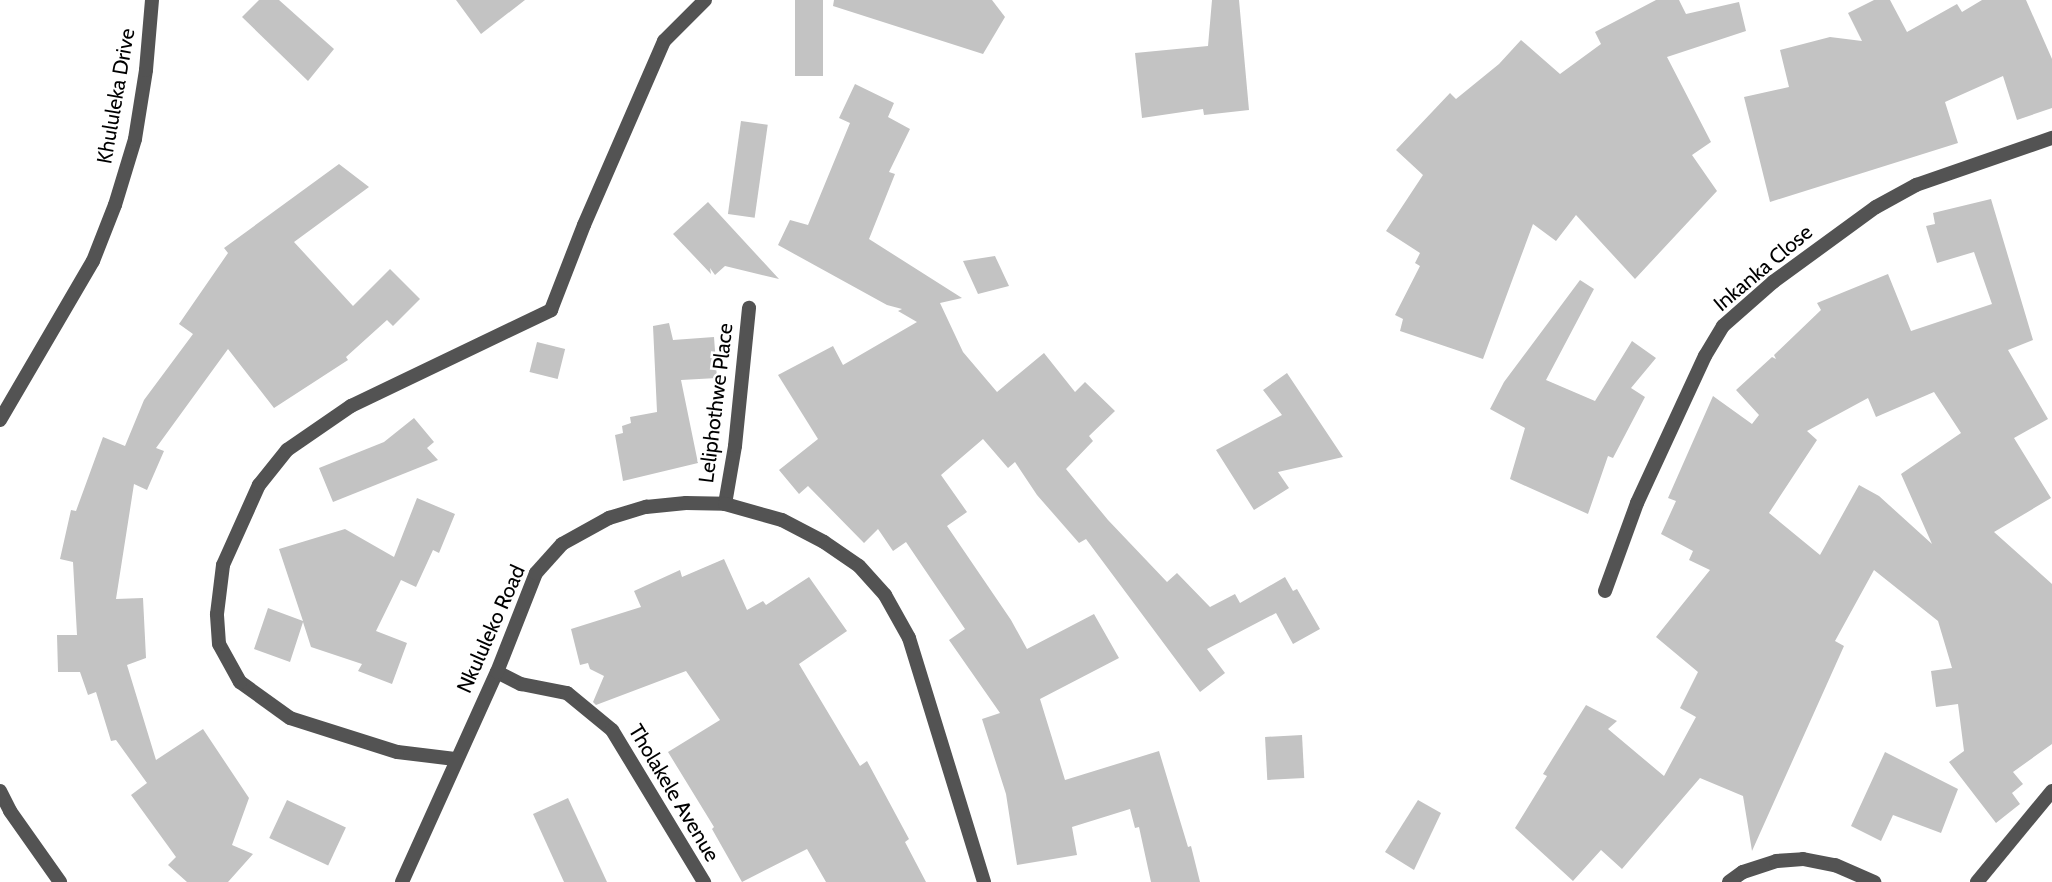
<!DOCTYPE html>
<style>
body{margin:0}
#map{position:relative;width:2052px;height:882px;overflow:hidden;background:#fff;font-family:Cabin,sans-serif}
div>[style]{position:absolute}
.building>*{inset:0;background:#c3c3c3;transform-origin:0 0}
.minor>*{height:14px;margin:-7px;padding:0 7px;transform-origin:7px;border-radius:7px;background:#535353}
.tertiary>*{height:14px;margin:-7px;padding:0 7px;transform-origin:7px;border-radius:7px;background:#535353}
span{translate:-50% -50%;white-space:nowrap;text-align:center;line-height:1.15;-webkit-text-stroke:5px #fff;paint-order:stroke}
.street-label{font-size:21px;color:#000}
</style>
<div id="map">
<div class="building">
<div style="clip-path:polygon(259px 0,279px 0,334px 49px,308px 81px,242px 17px)"></div>
<div style="clip-path:polygon(456px 0,525px 0,481px 34px)"></div>
<div style="left:795px;top:0;width:28px;height:76px"></div>
<div style="clip-path:polygon(834px 0,992px 0,1005px 17px,983px 54px,833px 6px)"></div>
<div style="clip-path:polygon(1212px 0,1239px 0,1249px 110px,1204px 115px,1203px 109px,1142px 118px,1135px 53px,1208px 46px)"></div>
<div style="clip-path:polygon(1656px 0,1679px 0,1686px 14px,1739px 2px,1746px 31px,1667px 57px,1711px 142px,1692px 155px,1717px 191px,1635px 279px,1576px 215px,1556px 241px,1533px 224px,1483px 359px,1400px 331px,1403px 319px,1395px 315px,1420px 266px,1415px 263px,1420px 253px,1386px 231px,1423px 175px,1396px 150px,1450px 93px,1456px 99px,1499px 64px,1521px 40px,1560px 74px,1601px 44px,1595px 32px)"></div>
<div style="clip-path:polygon(1874px 0,1890px 0,1907px 32px,1957px 4px,1962px 12px,1982px 0,2026px 0,2052px 59px,2052px 108px,2017px 120px,2003px 76px,1945px 102px,1958px 143px,1770px 202px,1744px 97px,1789px 87px,1780px 50px,1830px 37px,1862px 41px,1848px 13px)"></div>
<div style="clip-path:polygon(855px 84px,894px 103px,888px 117px,910px 129px,889px 172px,895px 174px,869px 239px,962px 298px,940px 303px,963px 352px,997px 392px,1044px 353px,1075px 392px,1085px 382px,1115px 411px,1089px 436px,1093px 441px,1066px 469px,1108px 520px,1167px 582px,1177px 573px,1210px 607px,1235px 594px,1240px 603px,1285px 577px,1293px 591px,1297px 589px,1320px 629px,1293px 644px,1276px 613px,1207px 649px,1225px 673px,1200px 692px,1086px 539px,1079px 543px,1037px 495px,1015px 462px,1008px 468px,983px 439px,941px 475px,967px 512px,947px 526px,1011px 620px,1027px 649px,1094px 614px,1119px 658px,1040px 699px,1065px 780px,1159px 751px,1188px 847px,1191px 846px,1200px 882px,1151px 882px,1139px 827px,1135px 828px,1130px 809px,1072px 827px,1077px 855px,1017px 865px,1006px 794px,982px 719px,1000px 713px,949px 640px,965px 629px,906px 542px,893px 551px,878px 529px,864px 543px,808px 486px,799px 494px,779px 470px,818px 439px,778px 375px,833px 346px,843px 365px,917px 322px,898px 311px,902px 309px,887px 305px,778px 245px,790px 220px,808px 225px,850px 123px,839px 118px)"></div>
<div style="left:741px;top:121px;width:27px;height:94px;rotate:8deg"></div>
<div style="clip-path:polygon(339px 164px,369px 187px,294px 242px,353px 306px,390px 269px,420px 299px,393px 326px,387px 320px,346px 357px,348px 360px,274px 408px,228px 349px,156px 448px,164px 451px,147px 490px,134px 484px,116px 599px,143px 598px,146px 658px,127px 665px,156px 760px,203px 729px,249px 798px,232px 845px,253px 854px,228px 882px,187px 882px,168px 865px,176px 857px,131px 795px,147px 783px,116px 740px,111px 741px,96px 692px,88px 695px,80px 672px,58px 672px,57px 635px,77px 635px,73px 562px,60px 559px,71px 510px,76px 511px,103px 437px,125px 446px,144px 400px,193px 334px,179px 324px,228px 253px,224px 248px)"></div>
<div style="clip-path:polygon(evenodd,1991px 199px,2033px 340px,2008px 350px,2048px 419px,2014px 438px,2051px 498px,1994px 532px,2052px 584px,2052px 744px,2013px 772px,2023px 784px,2012px 793px,2020px 804px,1996px 823px,1949px 762px,1964px 751px,1958px 704px,1936px 707px,1931px 671px,1952px 668px,1938px 621px,1874px 570px,1835px 641px,1844px 646px,1752px 851px,1743px 796px,1700px 778px,1622px 869px,1601px 850px,1573px 881px,1515px 828px,1547px 776px,1543px 774px,1586px 705px,1617px 721px,1608px 729px,1664px 776px,1696px 717px,1680px 708px,1698px 672px,1656px 637px,1710px 570px,1689px 560px,1693px 551px,1661px 534px,1676px 501px,1668px 498px,1713px 396px,1752px 424px,1759px 415px,1736px 390px,1772px 357px,1776px 359px,1774px 355px,1821px 310px,1817px 303px,1888px 274px,1911px 331px,1992px 304px,1974px 252px,1937px 263px,1926px 226px,1935px 224px,1933px 213px,1991px 199px,1934px 392px,1961px 433px,1901px 474px,1932px 544px,1879px 496px,1859px 485px,1820px 555px,1769px 513px,1817px 440px,1807px 431px,1868px 398px,1876px 417px,1934px 392px)"></div>
<div style="clip-path:polygon(708px 202px,779px 279px,725px 266px,715px 275px,710px 268px,711px 274px,673px 234px)"></div>
<div style="clip-path:polygon(995px 256px,1009px 286px,978px 294px,963px 261px)"></div>
<div style="clip-path:polygon(1580px 280px,1594px 289px,1546px 380px,1595px 401px,1632px 341px,1656px 358px,1631px 388px,1645px 397px,1613px 458px,1608px 456px,1588px 514px,1510px 479px,1525px 428px,1490px 409px,1504px 382px)"></div>
<div style="clip-path:polygon(669px 323px,673px 340px,714px 337px,717px 378px,681px 380px,698px 463px,623px 481px,615px 435px,623px 433px,622px 426px,631px 423px,630px 417px,657px 412px,653px 326px)"></div>
<div style="left:537px;top:342px;width:29px;height:31px;rotate:14deg"></div>
<div style="clip-path:polygon(1287px 373px,1343px 457px,1278px 472px,1289px 488px,1254px 510px,1216px 450px,1282px 415px,1263px 390px)"></div>
<div style="clip-path:polygon(414px 418px,434px 442px,427px 448px,438px 460px,333px 502px,319px 468px,384px 442px)"></div>
<div style="clip-path:polygon(417px 498px,455px 514px,439px 553px,433px 550px,416px 587px,401px 580px,376px 631px,407px 643px,392px 684px,358px 671px,362px 664px,311px 647px,303px 622px,290px 662px,254px 649px,268px 608px,303px 621px,279px 549px,345px 529px,394px 557px)"></div>
<div style="clip-path:polygon(724px 559px,747px 610px,763px 601px,766px 605px,809px 577px,847px 631px,799px 664px,860px 766px,867px 761px,909px 839px,905px 842px,926px 882px,826px 882px,807px 849px,742px 882px,712px 829px,714px 827px,668px 752px,720px 720px,686px 671px,596px 705px,593px 702px,604px 676px,590px 669px,588px 663px,580px 665px,571px 629px,641px 607px,634px 591px,680px 570px,682px 577px)"></div>
<div style="left:1302px;top:735px;width:43px;height:37px;rotate:87deg"></div>
<div style="clip-path:polygon(1885px 752px,1958px 789px,1941px 833px,1893px 815px,1881px 841px,1851px 826px)"></div>
<div style="clip-path:polygon(568px 798px,607px 882px,564px 882px,533px 814px)"></div>
<div style="left:287px;top:800px;width:65px;height:42px;rotate:25deg"></div>
<div style="clip-path:polygon(1418px 800px,1441px 813px,1414px 870px,1385px 852px)"></div>
</div>
<div class="minor">
<div style="left:725px;top:504px;width:59px;rotate:-80.2deg"></div>
<div style="left:735px;top:446px;width:139px;rotate:-84.2deg"></div>
<div style="left:1605px;top:591px;width:94px;rotate:-70deg"></div>
<div style="left:1637px;top:503px;width:162px;rotate:-65.2deg"></div>
<div style="left:1705px;top:356px;width:35px;rotate:-59deg"></div>
<div style="left:1723px;top:326px;width:67px;rotate:-41.3deg"></div>
<div style="left:1773px;top:282px;width:127px;rotate:-36.1deg"></div>
<div style="left:1876px;top:207px;width:46px;rotate:-28.8deg"></div>
<div style="left:1916px;top:185px;width:144px;rotate:-19.1deg"></div>
<div style="left:497px;top:672px;width:27px;rotate:27deg"></div>
<div style="left:521px;top:684px;width:47px;rotate:11.1deg"></div>
<div style="left:567px;top:693px;width:58px;rotate:39.4deg"></div>
<div style="left:612px;top:730px;width:178px;rotate:58.8deg"></div>
<div style="left:455px;top:759px;width:58px;rotate:-173.1deg"></div>
<div style="left:397px;top:752px;width:112px;rotate:-162.4deg"></div>
<div style="left:290px;top:718px;width:62px;rotate:-144.2deg"></div>
<div style="left:240px;top:682px;width:43px;rotate:-118.9deg"></div>
<div style="left:219px;top:644px;width:30px;rotate:-94deg"></div>
<div style="left:217px;top:614px;width:49px;rotate:-83deg"></div>
<div style="left:223px;top:565px;width:88px;rotate:-65.8deg"></div>
<div style="left:259px;top:485px;width:45px;rotate:-51.3deg"></div>
<div style="left:287px;top:450px;width:78px;rotate:-34.5deg"></div>
<div style="left:351px;top:406px;width:222px;rotate:-25.6deg"></div>
<div style="left:551px;top:310px;width:91px;rotate:-68.8deg"></div>
<div style="left:584px;top:225px;width:201px;rotate:-66.5deg"></div>
<div style="left:664px;top:41px;width:58px;rotate:-45deg"></div>
<div style="left:402px;top:882px;width:230px;rotate:-65.7deg"></div>
<div style="left:497px;top:672px;width:106px;rotate:-68.5deg"></div>
<div style="left:536px;top:573px;width:39px;rotate:-48deg"></div>
<div style="left:562px;top:544px;width:54px;rotate:-29deg"></div>
<div style="left:609px;top:518px;width:39px;rotate:-17deg"></div>
<div style="left:646px;top:507px;width:40px;rotate:-5.7deg"></div>
<div style="left:686px;top:503px;width:39px;rotate:1deg"></div>
<div style="left:725px;top:504px;width:59px;rotate:15.7deg"></div>
<div style="left:782px;top:520px;width:47px;rotate:27.6deg"></div>
<div style="left:824px;top:542px;width:42px;rotate:34.4deg"></div>
<div style="left:859px;top:566px;width:39px;rotate:48deg"></div>
<div style="left:885px;top:595px;width:49px;rotate:60.8deg"></div>
<div style="left:909px;top:638px;width:255px;rotate:72.9deg"></div>
<div style="left:1729px;top:882px;width:17px;rotate:-36deg"></div>
<div style="left:1743px;top:872px;width:35px;rotate:-18deg"></div>
<div style="left:1776px;top:861px;width:27px;rotate:-4deg"></div>
<div style="left:1803px;top:859px;width:33px;rotate:11deg"></div>
<div style="left:1835px;top:865px;width:43px;rotate:23.6deg"></div>
<div style="left:1977px;top:882px;width:118px;rotate:-50.5deg"></div>
</div>
<div class="tertiary">
<div style="left:0;top:420px;width:184px;rotate:-59.7deg"></div>
<div style="left:93px;top:261px;width:60px;rotate:-68.6deg"></div>
<div style="left:115px;top:205px;width:69px;rotate:-73.1deg"></div>
<div style="left:135px;top:139px;width:70px;rotate:-80.9deg"></div>
<div style="left:146px;top:70px;width:70px;rotate:-85.1deg"></div>
<div style="left:0;top:791px;width:22px;rotate:63deg"></div>
<div style="left:10px;top:811px;width:87px;rotate:54.8deg"></div>
</div>
<div class="street-label">
<span style="left:116px;top:96px;rotate:-80deg">Khululeka Drive</span>
<span style="left:1763px;top:268px;rotate:-40deg">Inkanka Close</span>
<span style="left:716px;top:403px;rotate:-83deg">Leliphothwe Place</span>
<span style="left:491px;top:629px;rotate:-66deg">Nkululeko Road</span>
<span style="left:674px;top:793px;rotate:59deg">Tholakele Avenue</span>
</div>
</div>
